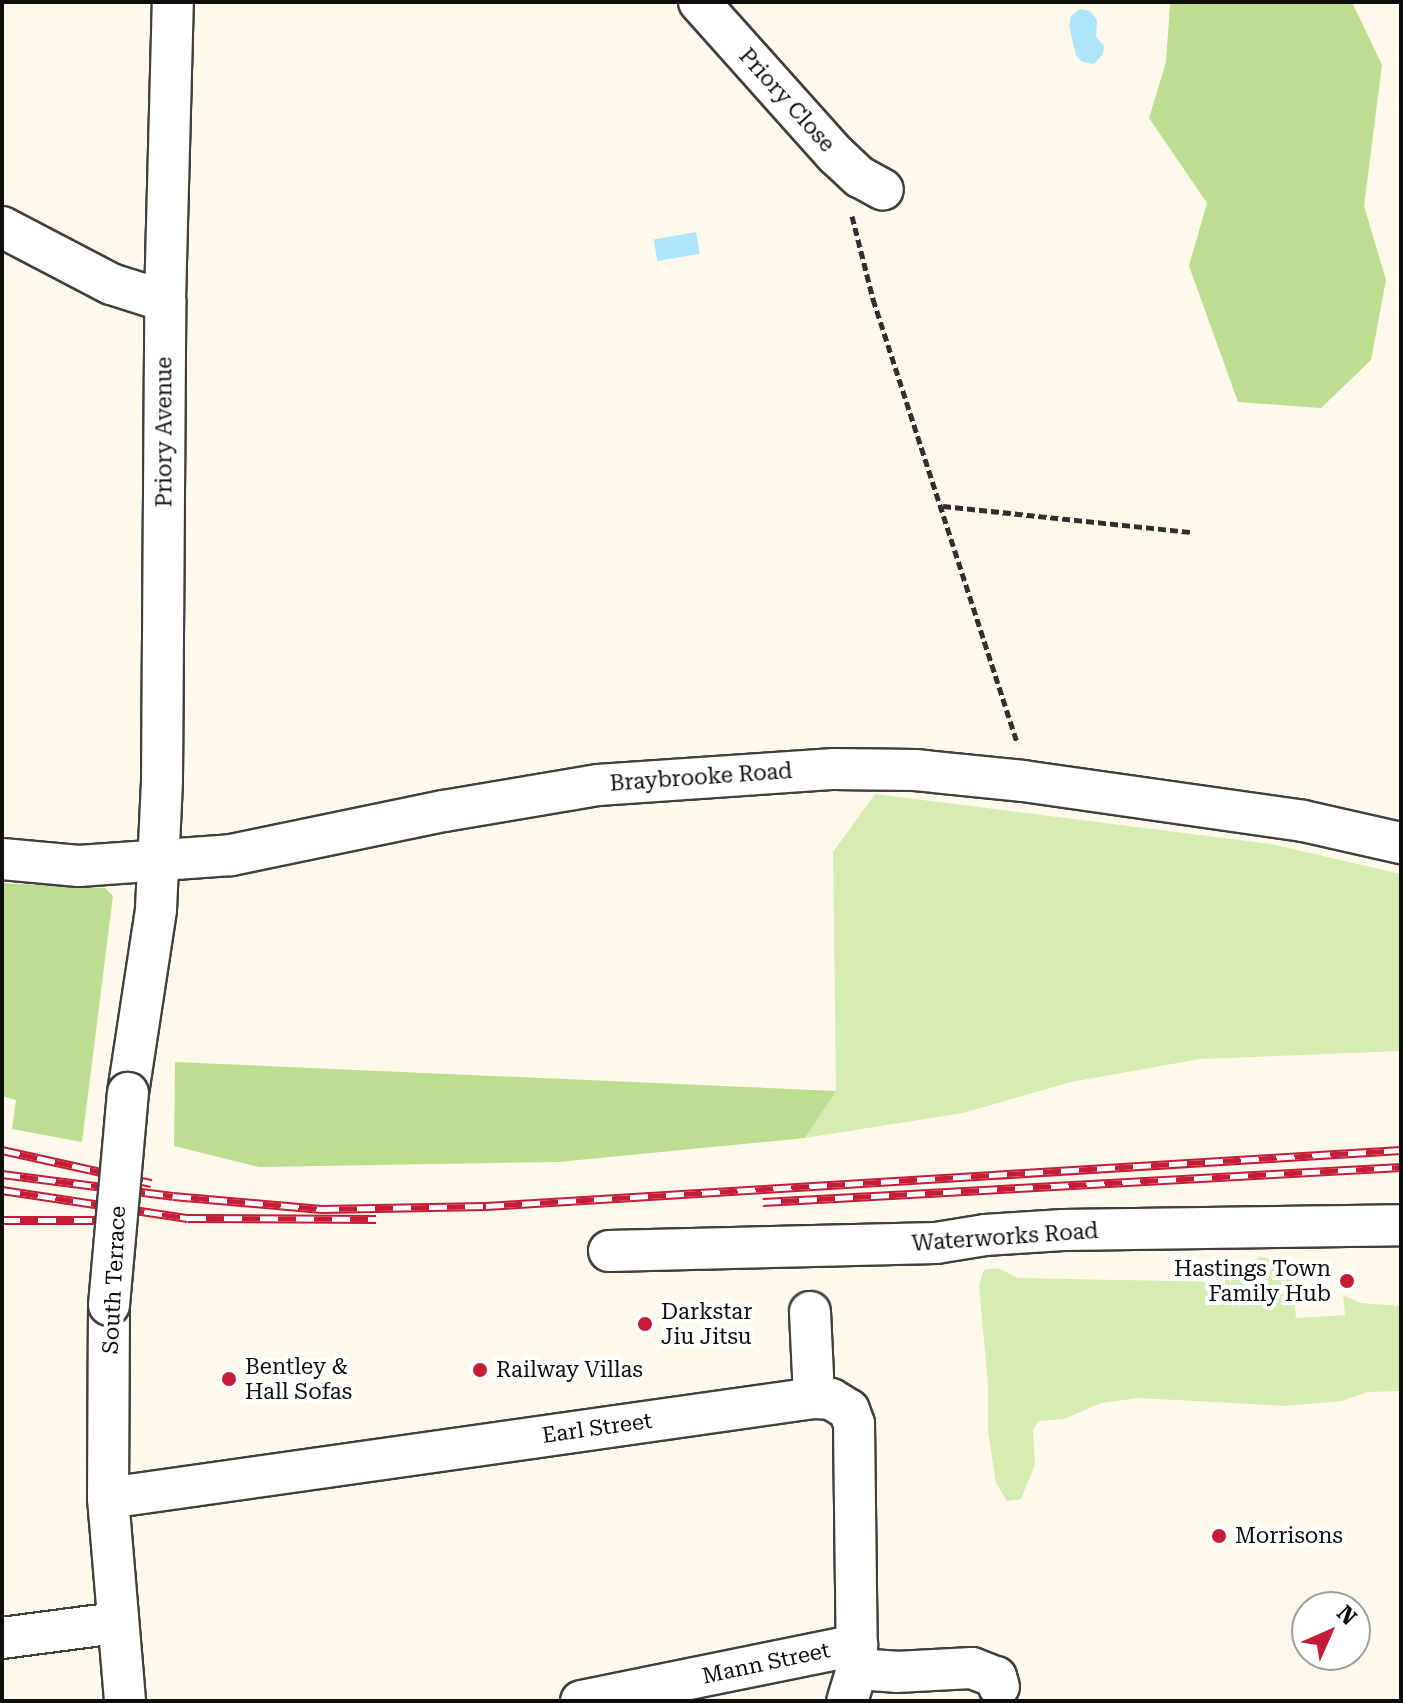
<!DOCTYPE html>
<style>
body{margin:0}
#map{position:relative;width:1403px;height:1703px;overflow:hidden;background:#fff9ec;font-family:"Roboto Serif",serif}
div>[style]{position:absolute}
.green>*{inset:0;background:#d7ecb3}
.forest>*{inset:0;background:#bdde91}
.water>*{inset:0;background:#ade6fa;transform-origin:0 0}
.path>*{height:5px;margin-top:-2.5px;transform-origin:0;background:repeating-linear-gradient(90deg,#2f2f2f 0 8px,transparent 0 12px)}
.roads{filter:drop-shadow(2px 0 #404040) drop-shadow(-2px 0 #404040) drop-shadow(0 2px #404040) drop-shadow(0 -2px #404040)}
.minor>*{height:40px;margin:-20px;padding:0 20px;transform-origin:20px;border-radius:20px;background:#fff}
.rail>*{height:9px;margin-top:-4.5px;transform-origin:0;background:repeating-linear-gradient(90deg,#fff 0 18px,#c51c38 0 36px);box-sizing:border-box;border-block:2px solid #c51c38}
.bridges{filter:drop-shadow(2px 0 #404040) drop-shadow(-2px 0 #404040) drop-shadow(0 2px #404040) drop-shadow(0 -2px #404040)}
.minor-bridge>*{height:40px;margin:-20px;padding:0 20px;transform-origin:20px;border-radius:20px;background:#fff}
.dots>*{width:22px;height:22px;translate:-50% -50%;box-sizing:border-box;border:4px solid #fff;border-radius:50%}
span{translate:-50% -50%;white-space:nowrap;text-align:center;line-height:1.15;-webkit-text-stroke:8px #fff;paint-order:stroke}
.street-label{font-size:22px;color:#0d0d0d}
.poi-label{font-size:22px;color:#0d0d0d}
.right{translate:-100% -50%;text-align:right}
.left{translate:0 -50%;text-align:left}
.frame{position:absolute;inset:0;border:4px solid #0d0d0d;pointer-events:none}
.north{position:absolute;left:1291px;top:1591px;width:80px;height:80px;box-sizing:border-box;background:#fff;border:2px solid #9e9e9e;border-radius:50%;rotate:45deg;font-size:22px;font-weight:700;line-height:32px;text-align:center;color:#0d0d0d}
.north::after{content:'';display:block;margin:auto;width:28px;height:36px;background:#c51c38;clip-path:polygon(50% 0,100% 100%,50% 72%,0 100%)}
</style>
<div id="map">
<div class="green">
<div style="clip-path:polygon(875px 794px,1271px 844px,1401px 874px,1401px 1051px,1200px 1059px,1071px 1082px,963px 1113px,805px 1138px,836px 1090px,833px 852px)"></div>
<div style="clip-path:polygon(1261px 1257px,1284px 1261px,1291px 1266px,1296px 1318px,1345px 1315px,1343px 1295px,1361px 1303px,1401px 1306px,1401px 1391px,1368px 1392px,1342px 1401px,1285px 1406px,1139px 1398px,1101px 1403px,1064px 1419px,1039px 1421px,1033px 1430px,1035px 1465px,1021px 1499px,1007px 1501px,996px 1483px,988px 1432px,988px 1385px,979px 1286px,984px 1270px,998px 1268px,1018px 1278px,1223px 1282px,1240px 1267px)"></div>
</div>
<div class="forest">
<div style="clip-path:polygon(1165px 2px,1352px 2px,1382px 65px,1364px 206px,1386px 280px,1371px 360px,1321px 408px,1238px 402px,1189px 266px,1207px 203px,1149px 118px,1166px 62px,1170px 5px)"></div>
<div style="clip-path:polygon(2px 883px,105px 888px,113px 896px,82px 1142px,12px 1129px,16px 1100px,2px 1096px)"></div>
<div style="clip-path:polygon(175px 1062px,836px 1091px,805px 1138px,558px 1162px,259px 1167px,174px 1146px)"></div>
</div>
<div class="water">
<div style="clip-path:polygon(1080px 9px,1090px 11px,1097px 20px,1096px 37px,1104px 46px,1103px 54px,1094px 64px,1082px 62px,1076px 55px,1069px 26px,1071px 16px)"></div>
<div style="left:696px;top:232px;width:22px;height:43px;rotate:80deg"></div>
</div>
<div class="path">
<div style="left:852px;top:216px;width:86px;rotate:75.8deg"></div>
<div style="left:873px;top:299px;width:468px;rotate:72deg"></div>
<div style="left:943px;top:506px;width:250px;rotate:6deg"></div>
</div>
<div class="roads">
<div class="minor">
<div style="left:699px;top:2px;width:205px;rotate:48.2deg"></div>
<div style="left:836px;top:155px;width:33px;rotate:43deg"></div>
<div style="left:860px;top:177px;width:26px;rotate:29deg"></div>
<div style="left:2px;top:227px;width:123px;rotate:27.6deg"></div>
<div style="left:111px;top:284px;width:57px;rotate:17.5deg"></div>
<div style="left:2px;top:859px;width:77px;rotate:5.2deg"></div>
<div style="left:79px;top:866px;width:152px;rotate:-4.1deg"></div>
<div style="left:231px;top:855px;width:217px;rotate:-11.7deg"></div>
<div style="left:444px;top:811px;width:156px;rotate:-9.6deg"></div>
<div style="left:598px;top:785px;width:237px;rotate:-3.9deg"></div>
<div style="left:834px;top:769px;width:81px;rotate:0.7deg"></div>
<div style="left:915px;top:770px;width:109px;rotate:5.8deg"></div>
<div style="left:1023px;top:781px;width:283px;rotate:8.1deg"></div>
<div style="left:1303px;top:821px;width:100px;rotate:12.7deg"></div>
<div style="left:128px;top:1093px;width:186px;rotate:-81.3deg"></div>
<div style="left:156px;top:909px;width:129px;rotate:-87.3deg"></div>
<div style="left:162px;top:780px;width:479px;rotate:-89.6deg"></div>
<div style="left:165px;top:301px;width:299px;rotate:-88.5deg"></div>
<div style="left:609px;top:1251px;width:327px;rotate:-1.4deg"></div>
<div style="left:936px;top:1243px;width:50px;rotate:-9.3deg"></div>
<div style="left:985px;top:1235px;width:78px;rotate:-3.7deg"></div>
<div style="left:1063px;top:1230px;width:338px;rotate:-0.8deg"></div>
<div style="left:109px;top:1305px;width:193px;rotate:90.3deg"></div>
<div style="left:108px;top:1498px;width:204px;rotate:85.2deg"></div>
<div style="left:810px;top:1312px;width:86px;rotate:87.3deg"></div>
<div style="left:108px;top:1498px;width:713px;rotate:-8.06deg"></div>
<div style="left:814px;top:1398px;width:17px;rotate:3deg"></div>
<div style="left:831px;top:1399px;width:21px;rotate:31deg"></div>
<div style="left:849px;top:1410px;width:15px;rotate:70deg"></div>
<div style="left:854px;top:1424px;width:245px;rotate:89.3deg"></div>
<div style="left:857px;top:1669px;width:34px;rotate:107deg"></div>
<div style="left:2px;top:1638px;width:115px;rotate:-7.5deg"></div>
<div style="left:857px;top:1669px;width:39px;rotate:4deg"></div>
<div style="left:896px;top:1672px;width:76px;rotate:-3deg"></div>
<div style="left:972px;top:1668px;width:26px;rotate:21deg"></div>
<div style="left:996px;top:1677px;width:10px;rotate:73deg"></div>
<div style="left:581px;top:1701px;width:282px;rotate:-11.5deg"></div>
</div>
</div>
<div class="rail">
<div style="left:2px;top:1150px;width:153px;rotate:12.5deg"></div>
<div style="left:2px;top:1174px;width:172px;rotate:7.3deg"></div>
<div style="left:173px;top:1196px;width:149px;rotate:5deg"></div>
<div style="left:321px;top:1209px;width:165px;rotate:-1deg"></div>
<div style="left:486px;top:1206px;width:917px;rotate:-3.5deg"></div>
<div style="left:2px;top:1190px;width:188px;rotate:8.6deg"></div>
<div style="left:188px;top:1218px;width:188px;rotate:0.3deg"></div>
<div style="left:763px;top:1202px;width:639px;rotate:-3.14deg"></div>
<div style="left:2px;top:1220px;width:136px"></div>
</div>
<div class="bridges">
<div class="minor-bridge">
<div style="left:109px;top:1305px;width:213px;rotate:-84.9deg"></div>
</div>
</div>
<div class="dots">
<div style="left:1347px;top:1281px;background:#c51c38"></div>
<div style="left:645px;top:1324px;background:#c51c38"></div>
<div style="left:480px;top:1370px;background:#c51c38"></div>
<div style="left:229px;top:1379px;background:#c51c38"></div>
<div style="left:1219px;top:1536px;background:#c51c38"></div>
</div>
<div class="street-label">
<span style="left:787px;top:100px;rotate:48deg">Priory Close</span>
<span style="left:164px;top:432px;rotate:-90deg">Priory Avenue</span>
<span style="left:701px;top:777px;rotate:-4deg">Braybrooke Road</span>
<span style="left:1005px;top:1237px;rotate:-4deg">Waterworks Road</span>
<span style="left:114px;top:1280px;rotate:-87deg">South Terrace</span>
<span style="left:597px;top:1428px;rotate:-8deg">Earl Street</span>
<span style="left:766px;top:1663px;rotate:-12deg">Mann Street</span>
</div>
<div class="poi-label">
<span class="right" style="left:1331px;top:1281px">Hastings Town<br>Family Hub</span>
<span class="left" style="left:661px;top:1324px">Darkstar<br>Jiu Jitsu</span>
<span class="left" style="left:245px;top:1379px">Bentley &amp;<br>Hall Sofas</span>
<span class="left" style="left:496px;top:1370px">Railway Villas</span>
<span class="left" style="left:1235px;top:1536px">Morrisons</span>
</div>
<div class="frame"></div>
<div class="north">N</div>
</div>
